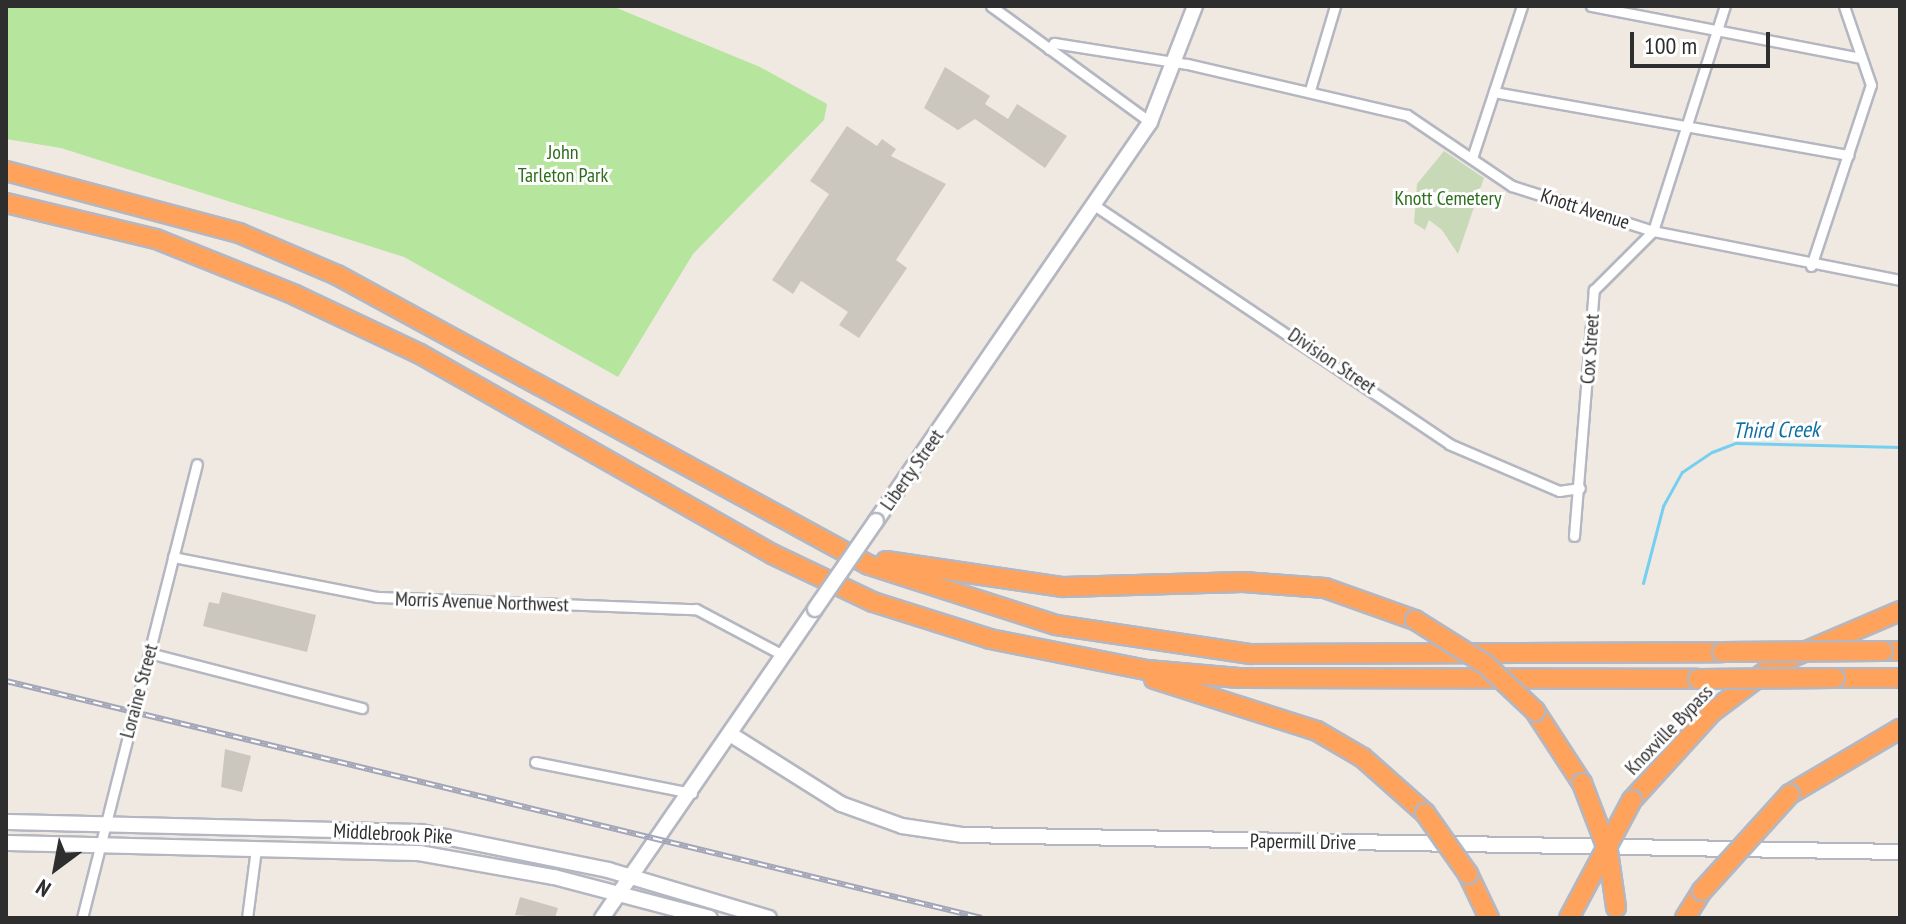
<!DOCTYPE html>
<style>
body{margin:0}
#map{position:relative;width:1906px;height:924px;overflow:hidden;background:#efe9e1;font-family:"PT Sans Narrow",sans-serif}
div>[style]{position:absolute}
.green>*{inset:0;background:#b6e59e}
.cemetery>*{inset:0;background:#c8d9b8}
.stream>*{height:3px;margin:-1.5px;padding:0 1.5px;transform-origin:1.5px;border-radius:1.5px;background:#75cff0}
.building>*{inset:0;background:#cbc7bf}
.roads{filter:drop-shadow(2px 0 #b4b7c1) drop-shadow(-2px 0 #b4b7c1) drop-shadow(0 2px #b4b7c1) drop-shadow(0 -2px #b4b7c1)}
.street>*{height:9px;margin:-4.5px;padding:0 4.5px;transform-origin:4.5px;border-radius:4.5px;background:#fff}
.secondary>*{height:14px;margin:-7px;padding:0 7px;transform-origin:7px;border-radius:7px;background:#fff}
.highway>*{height:18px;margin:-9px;padding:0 9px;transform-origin:9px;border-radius:9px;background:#ffa35c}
.rail>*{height:6px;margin-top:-3px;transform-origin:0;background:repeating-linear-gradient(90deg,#fff 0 9px,#a3a6b8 0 18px);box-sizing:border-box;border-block:2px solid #a3a6b8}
.bridges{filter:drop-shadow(2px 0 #b4b7c1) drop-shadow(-2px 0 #b4b7c1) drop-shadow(0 2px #b4b7c1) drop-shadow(0 -2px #b4b7c1)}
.secondary-bridge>*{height:14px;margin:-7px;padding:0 7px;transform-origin:7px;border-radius:7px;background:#fff}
.highway-bridge>*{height:18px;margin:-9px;padding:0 9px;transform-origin:9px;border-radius:9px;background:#ffa35c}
span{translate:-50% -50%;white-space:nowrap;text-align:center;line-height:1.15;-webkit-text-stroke:6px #fff;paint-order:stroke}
.park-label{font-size:20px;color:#2c6e1b}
.street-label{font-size:20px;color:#2e2e2e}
.water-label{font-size:22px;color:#0d6fa3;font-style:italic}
.frame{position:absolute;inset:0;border:8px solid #2e2e2e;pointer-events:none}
.north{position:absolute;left:16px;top:828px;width:80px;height:80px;-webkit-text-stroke:6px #fff;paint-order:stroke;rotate:212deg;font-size:22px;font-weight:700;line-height:32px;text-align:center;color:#2e2e2e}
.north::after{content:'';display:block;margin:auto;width:28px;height:36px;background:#2e2e2e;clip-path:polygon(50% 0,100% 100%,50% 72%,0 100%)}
.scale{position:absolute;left:1630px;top:32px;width:140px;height:36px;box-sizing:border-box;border:4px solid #2e2e2e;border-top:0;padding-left:10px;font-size:24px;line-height:28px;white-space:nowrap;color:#2e2e2e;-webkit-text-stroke:6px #fff;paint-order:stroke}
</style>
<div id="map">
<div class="green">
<div style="clip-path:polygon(6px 6px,612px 6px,760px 67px,827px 104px,824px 120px,693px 254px,618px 377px,404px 257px,61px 148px,6px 139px)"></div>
</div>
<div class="cemetery">
<div style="clip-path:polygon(1444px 151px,1484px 178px,1458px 254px,1442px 230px,1429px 220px,1425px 230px,1414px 223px,1417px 184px)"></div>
</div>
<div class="stream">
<div style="left:1643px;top:583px;width:80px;rotate:-75.4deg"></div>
<div style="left:1663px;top:506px;width:39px;rotate:-61deg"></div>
<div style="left:1682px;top:472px;width:36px;rotate:-34deg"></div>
<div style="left:1712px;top:452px;width:26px;rotate:-21deg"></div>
<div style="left:1736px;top:443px;width:164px;rotate:1.4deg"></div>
</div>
<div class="building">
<div style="clip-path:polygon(945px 67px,990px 96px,985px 104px,1008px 119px,1017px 104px,1067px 136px,1045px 168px,975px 119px,958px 130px,924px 108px)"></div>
<div style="clip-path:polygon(847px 126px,877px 146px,882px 139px,896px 149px,891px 156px,946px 184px,896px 260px,907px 268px,859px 338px,839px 325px,848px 312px,801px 281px,793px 294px,772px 280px,829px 194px,810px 181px)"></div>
<div style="clip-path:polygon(222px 592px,316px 615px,307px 652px,203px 626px,209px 602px,219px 604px)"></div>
<div style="clip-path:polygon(225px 749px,251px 756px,242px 792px,221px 787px)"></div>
<div style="clip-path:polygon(520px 897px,558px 908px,555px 918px,515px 915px)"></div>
</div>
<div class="roads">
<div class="street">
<div style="left:991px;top:6px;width:197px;rotate:36.1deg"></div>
<div style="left:1591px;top:6px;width:275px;rotate:10.9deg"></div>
<div style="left:1049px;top:49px;width:8px;rotate:-50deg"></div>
<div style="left:1054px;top:43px;width:135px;rotate:9deg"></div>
<div style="left:1187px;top:64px;width:226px;rotate:13.1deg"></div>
<div style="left:1407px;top:115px;width:127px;rotate:34.1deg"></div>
<div style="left:1512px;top:186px;width:148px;rotate:17.7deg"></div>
<div style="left:1653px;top:231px;width:252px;rotate:11.2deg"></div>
<div style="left:1310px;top:90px;width:88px;rotate:-73.4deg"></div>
<div style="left:1494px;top:92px;width:360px;rotate:10.1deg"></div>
<div style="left:1472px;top:158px;width:160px;rotate:-71.8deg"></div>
<div style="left:1094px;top:205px;width:428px;rotate:33.9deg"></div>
<div style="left:1449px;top:444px;width:120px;rotate:23.1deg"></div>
<div style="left:1559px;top:491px;width:21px;rotate:-8deg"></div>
<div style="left:1811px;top:266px;width:191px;rotate:-71.7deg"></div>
<div style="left:1871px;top:85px;width:83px;rotate:-108.9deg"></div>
<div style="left:1574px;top:536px;width:247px;rotate:-85.4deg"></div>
<div style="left:1594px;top:290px;width:83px;rotate:-45deg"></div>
<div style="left:1653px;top:231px;width:236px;rotate:-72.3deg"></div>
<div style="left:173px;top:557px;width:208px;rotate:11.1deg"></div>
<div style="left:377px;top:597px;width:319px;rotate:2.2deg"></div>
<div style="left:696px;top:609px;width:98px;rotate:27.9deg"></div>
<div style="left:149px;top:653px;width:220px;rotate:14.5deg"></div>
<div style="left:535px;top:762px;width:160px;rotate:11.2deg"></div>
<div style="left:82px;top:918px;width:468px;rotate:-75.8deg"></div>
<div style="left:247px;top:918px;width:70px;rotate:-82.6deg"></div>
</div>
<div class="secondary">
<div style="left:876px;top:521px;width:484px;rotate:-55.5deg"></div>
<div style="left:1150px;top:122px;width:124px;rotate:-68.8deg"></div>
<div style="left:730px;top:734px;width:131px;rotate:32.2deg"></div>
<div style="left:841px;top:804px;width:65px;rotate:19.8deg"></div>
<div style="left:902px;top:826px;width:62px;rotate:8.4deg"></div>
<div style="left:963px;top:835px;width:937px;rotate:1.04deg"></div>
<div style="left:6px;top:822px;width:415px;rotate:1.4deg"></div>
<div style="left:421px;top:832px;width:191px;rotate:11.5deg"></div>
<div style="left:608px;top:870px;width:168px;rotate:16.6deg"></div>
<div style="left:6px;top:843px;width:413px;rotate:1.4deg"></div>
<div style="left:419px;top:853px;width:137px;rotate:10.1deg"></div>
<div style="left:554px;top:877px;width:161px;rotate:14.7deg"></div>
<div style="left:602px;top:918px;width:375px;rotate:-55.4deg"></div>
</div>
<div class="highway">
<div style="left:6px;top:171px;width:241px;rotate:14.9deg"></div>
<div style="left:239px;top:233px;width:107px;rotate:23.2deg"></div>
<div style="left:337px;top:275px;width:606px;rotate:28.6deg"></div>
<div style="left:869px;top:565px;width:196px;rotate:17.8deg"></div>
<div style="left:1056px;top:625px;width:197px;rotate:8.5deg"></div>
<div style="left:1251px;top:654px;width:471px;rotate:-0.2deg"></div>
<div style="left:6px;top:203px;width:154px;rotate:13.5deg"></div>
<div style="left:156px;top:239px;width:150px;rotate:21.9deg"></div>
<div style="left:295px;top:295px;width:138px;rotate:25.3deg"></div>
<div style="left:420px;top:354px;width:405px;rotate:29.6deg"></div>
<div style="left:772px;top:554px;width:112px;rotate:25.4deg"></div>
<div style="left:873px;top:602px;width:123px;rotate:17.5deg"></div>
<div style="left:990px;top:639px;width:160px;rotate:11.2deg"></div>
<div style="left:1147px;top:670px;width:92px;rotate:5deg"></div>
<div style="left:1239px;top:678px;width:459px;rotate:0.1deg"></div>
<div style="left:886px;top:561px;width:179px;rotate:8.4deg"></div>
<div style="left:1063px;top:587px;width:180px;rotate:-1.6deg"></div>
<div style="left:1243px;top:582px;width:82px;rotate:4.2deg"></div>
<div style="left:1325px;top:588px;width:96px;rotate:19.6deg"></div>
<div style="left:1883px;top:651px;width:17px"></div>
<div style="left:1835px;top:678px;width:65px"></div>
<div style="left:1154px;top:679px;width:171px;rotate:17.7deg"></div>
<div style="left:1317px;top:731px;width:53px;rotate:30.4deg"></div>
<div style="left:1363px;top:758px;width:83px;rotate:41.6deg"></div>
<div style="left:1535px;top:711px;width:86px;rotate:56.9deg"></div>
<div style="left:1790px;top:794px;width:128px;rotate:-30.6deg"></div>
<div style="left:1632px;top:800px;width:119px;rotate:-47.7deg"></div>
<div style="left:1712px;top:712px;width:80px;rotate:-36.9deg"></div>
<div style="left:1776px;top:664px;width:135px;rotate:-23.1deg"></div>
<div style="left:1468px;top:874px;width:49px;rotate:64.5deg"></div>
<div style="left:1685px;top:918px;width:32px;rotate:-58deg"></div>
</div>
</div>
<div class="rail">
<div style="left:6px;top:681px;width:1004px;rotate:13.65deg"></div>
</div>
<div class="bridges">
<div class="secondary-bridge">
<div style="left:815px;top:609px;width:107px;rotate:-55.3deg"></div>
</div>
<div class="highway-bridge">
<div style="left:1415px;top:620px;width:83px;rotate:32.2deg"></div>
<div style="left:1485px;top:664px;width:69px;rotate:43.2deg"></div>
<div style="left:1722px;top:652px;width:161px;rotate:-0.4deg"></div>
<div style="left:1698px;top:679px;width:137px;rotate:-0.4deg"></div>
<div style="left:1582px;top:783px;width:73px;rotate:69.1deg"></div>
<div style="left:1608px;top:851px;width:57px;rotate:81.9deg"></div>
<div style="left:1425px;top:813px;width:75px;rotate:54.8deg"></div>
<div style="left:1702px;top:891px;width:131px;rotate:-47.8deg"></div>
<div style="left:1569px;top:918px;width:134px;rotate:-61.9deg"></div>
</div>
</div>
<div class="park-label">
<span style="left:563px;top:164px">John<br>Tarleton Park</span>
<span style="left:1448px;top:198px">Knott Cemetery</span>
</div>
<div class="street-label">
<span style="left:1585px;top:209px;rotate:18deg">Knott Avenue</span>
<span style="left:1590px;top:349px;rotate:-86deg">Cox Street</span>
<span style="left:1332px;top:361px;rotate:34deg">Division Street</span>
<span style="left:912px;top:470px;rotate:-55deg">Liberty Street</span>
<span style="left:482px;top:602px;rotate:2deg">Morris Avenue Northwest</span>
<span style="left:139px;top:691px;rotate:-75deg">Loraine Street</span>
<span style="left:1669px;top:730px;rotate:-46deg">Knoxville Bypass</span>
<span style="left:393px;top:834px;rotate:3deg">Middlebrook Pike</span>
<span style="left:1303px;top:842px;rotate:1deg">Papermill Drive</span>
</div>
<div class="water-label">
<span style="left:1776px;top:430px;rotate:-1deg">Third Creek</span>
</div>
<div class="frame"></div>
<div class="north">N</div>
<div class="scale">100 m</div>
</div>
